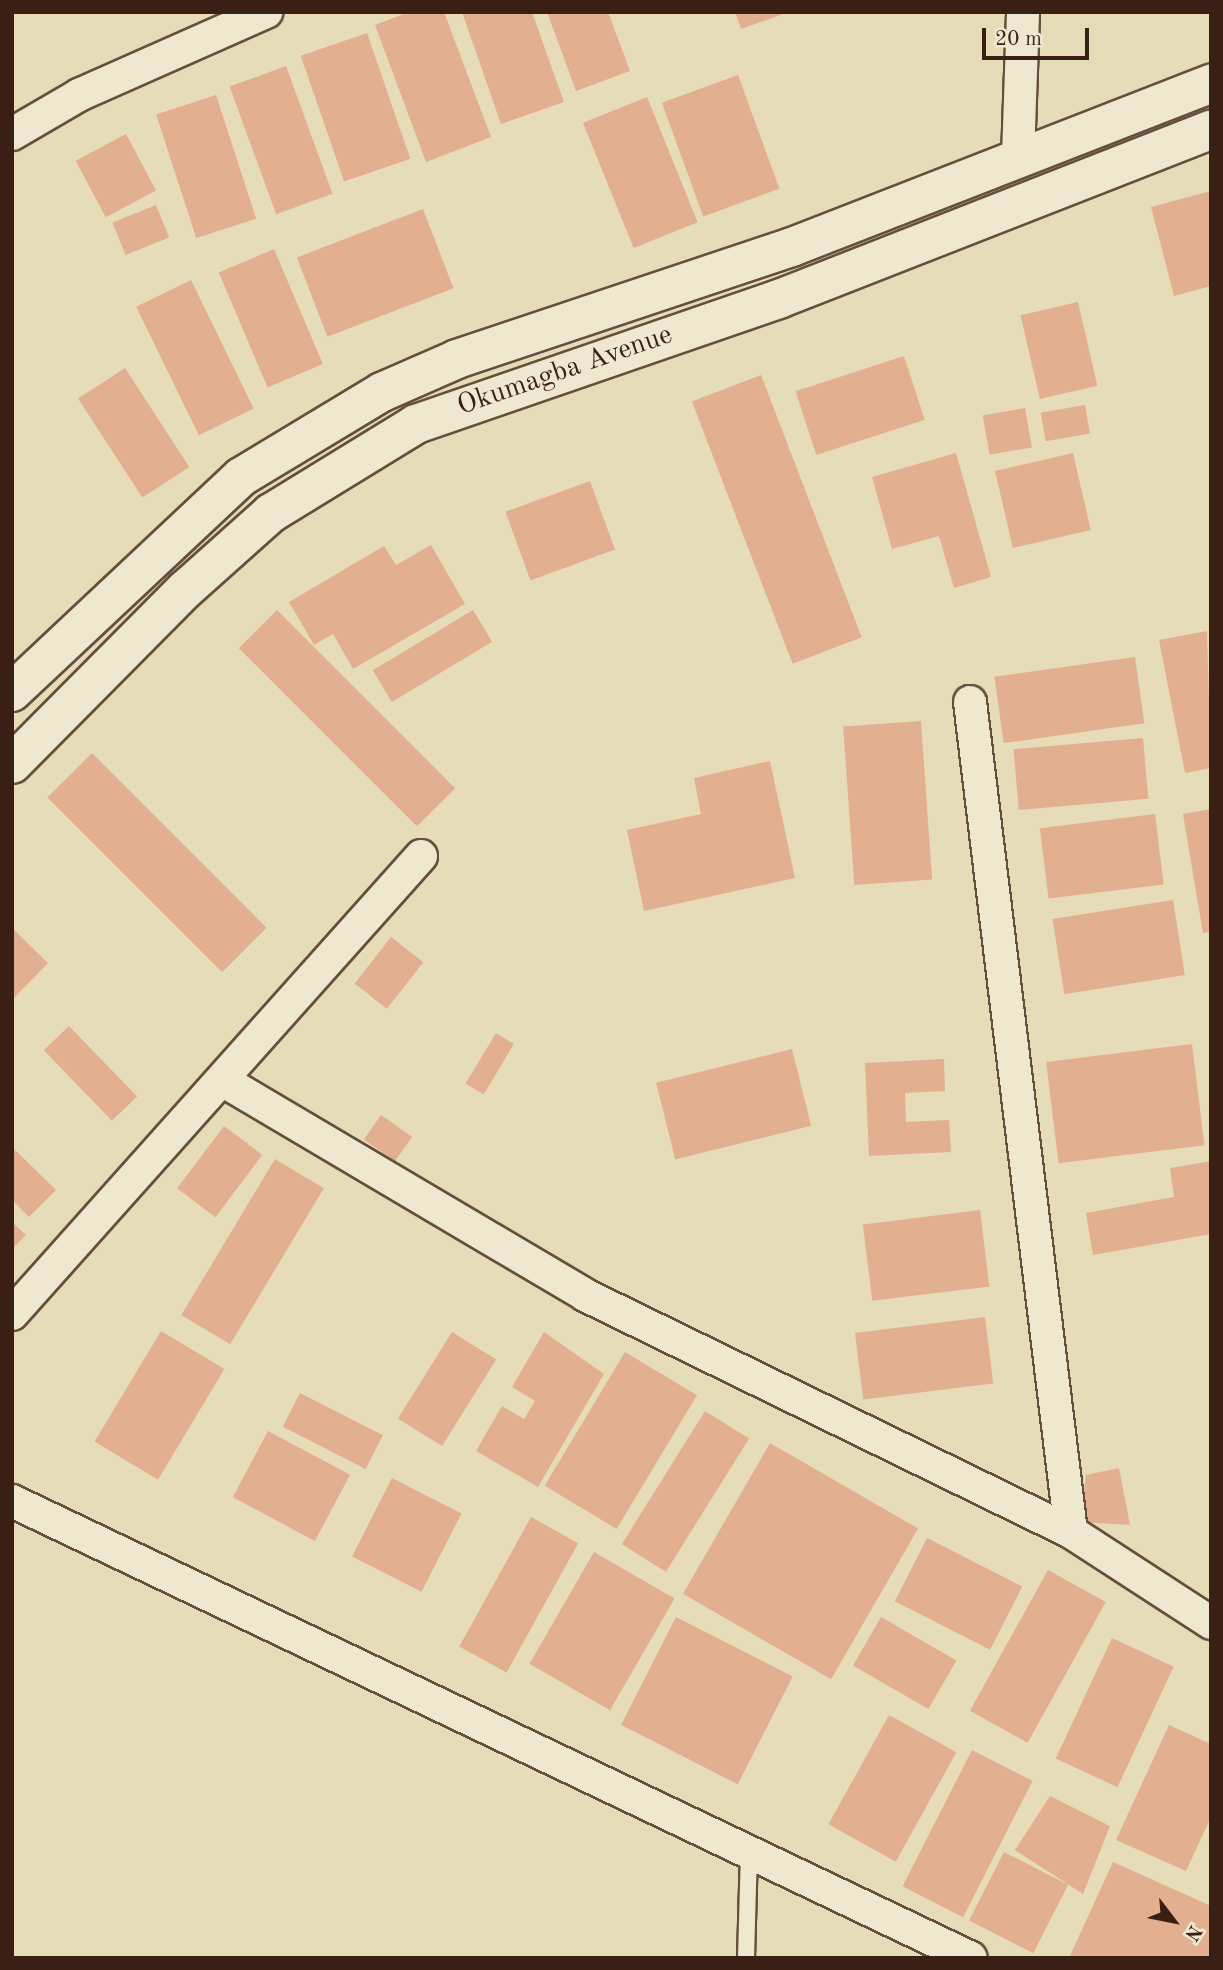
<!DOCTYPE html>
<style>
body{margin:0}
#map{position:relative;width:1223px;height:1970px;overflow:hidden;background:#e6dcb7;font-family:"Old Standard TT",serif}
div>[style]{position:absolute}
.building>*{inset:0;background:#e3af91;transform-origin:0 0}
.roads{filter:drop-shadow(2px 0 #654f3d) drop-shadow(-2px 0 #654f3d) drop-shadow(0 2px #654f3d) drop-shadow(0 -2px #654f3d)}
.service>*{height:16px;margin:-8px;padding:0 8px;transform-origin:8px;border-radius:8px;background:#efe8d0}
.minor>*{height:32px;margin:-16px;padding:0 16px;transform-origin:16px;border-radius:16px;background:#efe8d0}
.secondary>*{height:38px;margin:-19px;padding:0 19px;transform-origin:19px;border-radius:19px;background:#efe8d0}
span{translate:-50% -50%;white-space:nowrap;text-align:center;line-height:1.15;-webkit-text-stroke:5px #efe8d0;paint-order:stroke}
.street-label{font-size:28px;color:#3a2014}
.frame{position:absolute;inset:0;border:14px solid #3a2014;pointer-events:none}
.north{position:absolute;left:1139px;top:1886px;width:70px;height:70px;-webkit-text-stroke:5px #efe8d0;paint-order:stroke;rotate:122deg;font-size:19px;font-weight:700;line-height:28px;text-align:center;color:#3a2014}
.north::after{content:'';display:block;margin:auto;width:24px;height:32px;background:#3a2014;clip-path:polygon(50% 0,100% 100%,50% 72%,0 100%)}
.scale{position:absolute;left:982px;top:28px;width:107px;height:32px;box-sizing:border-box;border:4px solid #3a2014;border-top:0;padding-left:9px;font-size:21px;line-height:24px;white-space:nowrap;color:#3a2014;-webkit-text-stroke:5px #efe8d0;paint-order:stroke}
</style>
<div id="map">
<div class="building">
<div style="clip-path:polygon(409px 12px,444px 12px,491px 137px,426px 162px,375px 25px)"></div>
<div style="clip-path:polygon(462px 12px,532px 12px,564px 102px,501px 124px)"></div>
<div style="clip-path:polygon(547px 12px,608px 12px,630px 71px,576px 91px)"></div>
<div style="clip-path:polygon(735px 12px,786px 12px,786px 13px,741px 29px)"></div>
<div style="left:367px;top:33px;width:133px;height:70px;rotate:71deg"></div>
<div style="left:286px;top:66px;width:136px;height:60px;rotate:70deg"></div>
<div style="left:738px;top:75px;width:121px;height:81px;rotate:70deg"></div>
<div style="left:216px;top:95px;width:130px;height:63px;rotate:72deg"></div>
<div style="left:647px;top:97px;width:135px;height:69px;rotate:68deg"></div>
<div style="left:126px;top:134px;width:64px;height:57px;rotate:62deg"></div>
<div style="clip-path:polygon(1211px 191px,1211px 286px,1174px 296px,1151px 207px)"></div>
<div style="left:156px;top:205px;width:35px;height:47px;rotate:68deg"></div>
<div style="left:423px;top:209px;width:85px;height:135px;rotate:69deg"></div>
<div style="left:274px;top:249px;width:125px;height:60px;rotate:67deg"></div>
<div style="left:191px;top:280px;width:143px;height:61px;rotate:64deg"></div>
<div style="left:1078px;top:302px;width:86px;height:59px;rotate:77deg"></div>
<div style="left:904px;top:356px;width:67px;height:114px;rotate:72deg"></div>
<div style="left:125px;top:368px;width:118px;height:56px;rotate:57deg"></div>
<div style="left:761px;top:375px;width:281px;height:74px;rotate:69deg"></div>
<div style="left:1085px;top:405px;width:29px;height:45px;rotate:80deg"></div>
<div style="left:1025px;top:408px;width:40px;height:43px;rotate:80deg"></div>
<div style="clip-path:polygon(956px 453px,991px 577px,954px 588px,939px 536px,892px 549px,872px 477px)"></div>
<div style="left:1073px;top:453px;width:79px;height:80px;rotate:77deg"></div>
<div style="left:590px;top:481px;width:73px;height:90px;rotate:70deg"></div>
<div style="clip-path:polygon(431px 545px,465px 604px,353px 669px,333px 634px,314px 645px,289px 602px,384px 546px,396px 565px)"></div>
<div style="left:277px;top:610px;width:252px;height:54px;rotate:45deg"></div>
<div style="left:473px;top:610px;width:37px;height:117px;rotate:59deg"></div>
<div style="clip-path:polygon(1207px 631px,1211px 768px,1185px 773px,1159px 640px)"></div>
<div style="left:1135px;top:657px;width:67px;height:142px;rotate:82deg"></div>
<div style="left:921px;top:721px;width:159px;height:78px;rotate:86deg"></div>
<div style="left:1143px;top:738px;width:61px;height:130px;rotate:85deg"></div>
<div style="left:92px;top:753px;width:247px;height:63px;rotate:45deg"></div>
<div style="clip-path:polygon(770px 761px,795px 878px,644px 911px,627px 830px,701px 814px,694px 778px)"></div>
<div style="clip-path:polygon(1211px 809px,1211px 932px,1203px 933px,1183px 814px)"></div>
<div style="left:1155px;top:814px;width:71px;height:116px;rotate:83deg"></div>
<div style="left:1173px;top:900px;width:76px;height:122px;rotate:81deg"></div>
<div style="clip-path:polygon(12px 928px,48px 963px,12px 1000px)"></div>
<div style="left:391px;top:937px;width:41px;height:59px;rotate:38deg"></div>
<div style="left:69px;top:1026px;width:98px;height:35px;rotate:46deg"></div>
<div style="left:496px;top:1033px;width:21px;height:59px;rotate:31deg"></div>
<div style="left:1192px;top:1044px;width:102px;height:147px;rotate:83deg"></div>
<div style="left:792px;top:1049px;width:79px;height:140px;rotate:76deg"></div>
<div style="clip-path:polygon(944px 1059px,945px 1091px,905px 1093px,906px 1122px,949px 1120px,951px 1152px,869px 1156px,865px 1063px)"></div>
<div style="left:381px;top:1115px;width:38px;height:30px;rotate:35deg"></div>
<div style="left:224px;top:1126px;width:48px;height:78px;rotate:37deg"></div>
<div style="clip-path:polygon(12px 1147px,56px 1190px,29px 1217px,12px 1200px)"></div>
<div style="left:275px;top:1159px;width:57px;height:182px;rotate:31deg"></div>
<div style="clip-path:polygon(1211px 1161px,1211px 1234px,1093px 1255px,1086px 1213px,1174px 1197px,1170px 1168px)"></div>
<div style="left:980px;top:1210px;width:77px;height:118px;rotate:83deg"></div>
<div style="clip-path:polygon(12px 1222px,26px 1235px,12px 1249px)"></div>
<div style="left:985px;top:1317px;width:67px;height:131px;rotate:83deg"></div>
<div style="left:161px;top:1331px;width:74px;height:129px;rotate:31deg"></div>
<div style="left:452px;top:1332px;width:52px;height:102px;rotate:32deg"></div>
<div style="clip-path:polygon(544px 1332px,604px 1374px,538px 1487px,476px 1451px,502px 1406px,524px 1419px,535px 1401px,512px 1387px)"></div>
<div style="left:625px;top:1352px;width:84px;height:156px;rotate:31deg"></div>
<div style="left:300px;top:1393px;width:93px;height:38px;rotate:27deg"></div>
<div style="left:705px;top:1411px;width:52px;height:157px;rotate:32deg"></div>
<div style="left:268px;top:1431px;width:93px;height:75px;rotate:28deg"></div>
<div style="left:770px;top:1443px;width:171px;height:174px;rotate:30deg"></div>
<div style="clip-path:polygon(1119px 1468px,1130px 1525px,1081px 1522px,1086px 1475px)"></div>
<div style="left:392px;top:1478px;width:78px;height:88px;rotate:27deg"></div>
<div style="left:531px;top:1517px;width:54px;height:148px;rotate:29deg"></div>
<div style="left:927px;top:1538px;width:107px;height:71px;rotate:27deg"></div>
<div style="left:594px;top:1552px;width:93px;height:129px;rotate:30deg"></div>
<div style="left:1048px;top:1570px;width:66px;height:161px;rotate:29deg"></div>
<div style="left:676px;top:1617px;width:131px;height:121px;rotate:27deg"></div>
<div style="left:881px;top:1617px;width:87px;height:56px;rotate:30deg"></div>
<div style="left:1112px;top:1638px;width:68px;height:133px;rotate:25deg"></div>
<div style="left:889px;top:1715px;width:77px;height:125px;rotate:29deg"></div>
<div style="clip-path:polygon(1169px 1725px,1211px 1744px,1211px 1817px,1186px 1871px,1116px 1840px)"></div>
<div style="left:972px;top:1750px;width:68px;height:153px;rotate:27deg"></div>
<div style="clip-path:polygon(1050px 1796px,1110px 1826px,1083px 1894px,1015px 1850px)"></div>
<div style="left:1004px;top:1852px;width:72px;height:77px;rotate:27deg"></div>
<div style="clip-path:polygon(1113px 1862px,1211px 1906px,1211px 1958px,1069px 1958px)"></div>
</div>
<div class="roads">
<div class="service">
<div style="left:746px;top:1958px;width:106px;rotate:-88.4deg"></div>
</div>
<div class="minor">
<div style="left:12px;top:134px;width:78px;rotate:-30.2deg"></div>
<div style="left:79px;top:95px;width:205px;rotate:-23.9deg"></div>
<div style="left:1018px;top:157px;width:145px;rotate:-88deg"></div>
<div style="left:970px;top:702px;width:836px;rotate:83.06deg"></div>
<div style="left:222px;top:1080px;width:422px;rotate:30.6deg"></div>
<div style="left:585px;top:1295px;width:541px;rotate:26deg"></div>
<div style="left:1071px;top:1532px;width:167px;rotate:33deg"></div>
<div style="left:12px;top:1314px;width:614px;rotate:-48.23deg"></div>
<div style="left:12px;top:1501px;width:1062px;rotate:25.48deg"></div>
</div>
<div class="secondary">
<div style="left:12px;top:692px;width:314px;rotate:-43.2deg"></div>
<div style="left:241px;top:477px;width:165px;rotate:-31.1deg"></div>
<div style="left:382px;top:392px;width:82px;rotate:-23.7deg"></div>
<div style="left:457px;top:359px;width:353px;rotate:-18.5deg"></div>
<div style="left:792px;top:247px;width:450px;rotate:-21.3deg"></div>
<div style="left:12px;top:764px;width:247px;rotate:-45.2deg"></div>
<div style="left:186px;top:589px;width:114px;rotate:-41.8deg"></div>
<div style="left:271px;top:513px;width:170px;rotate:-31.5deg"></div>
<div style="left:416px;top:424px;width:384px;rotate:-19deg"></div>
<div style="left:779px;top:299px;width:464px;rotate:-21.4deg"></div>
</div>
</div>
<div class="street-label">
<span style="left:565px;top:371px;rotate:-19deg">Okumagba Avenue</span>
</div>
<div class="frame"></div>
<div class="north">N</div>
<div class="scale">20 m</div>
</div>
